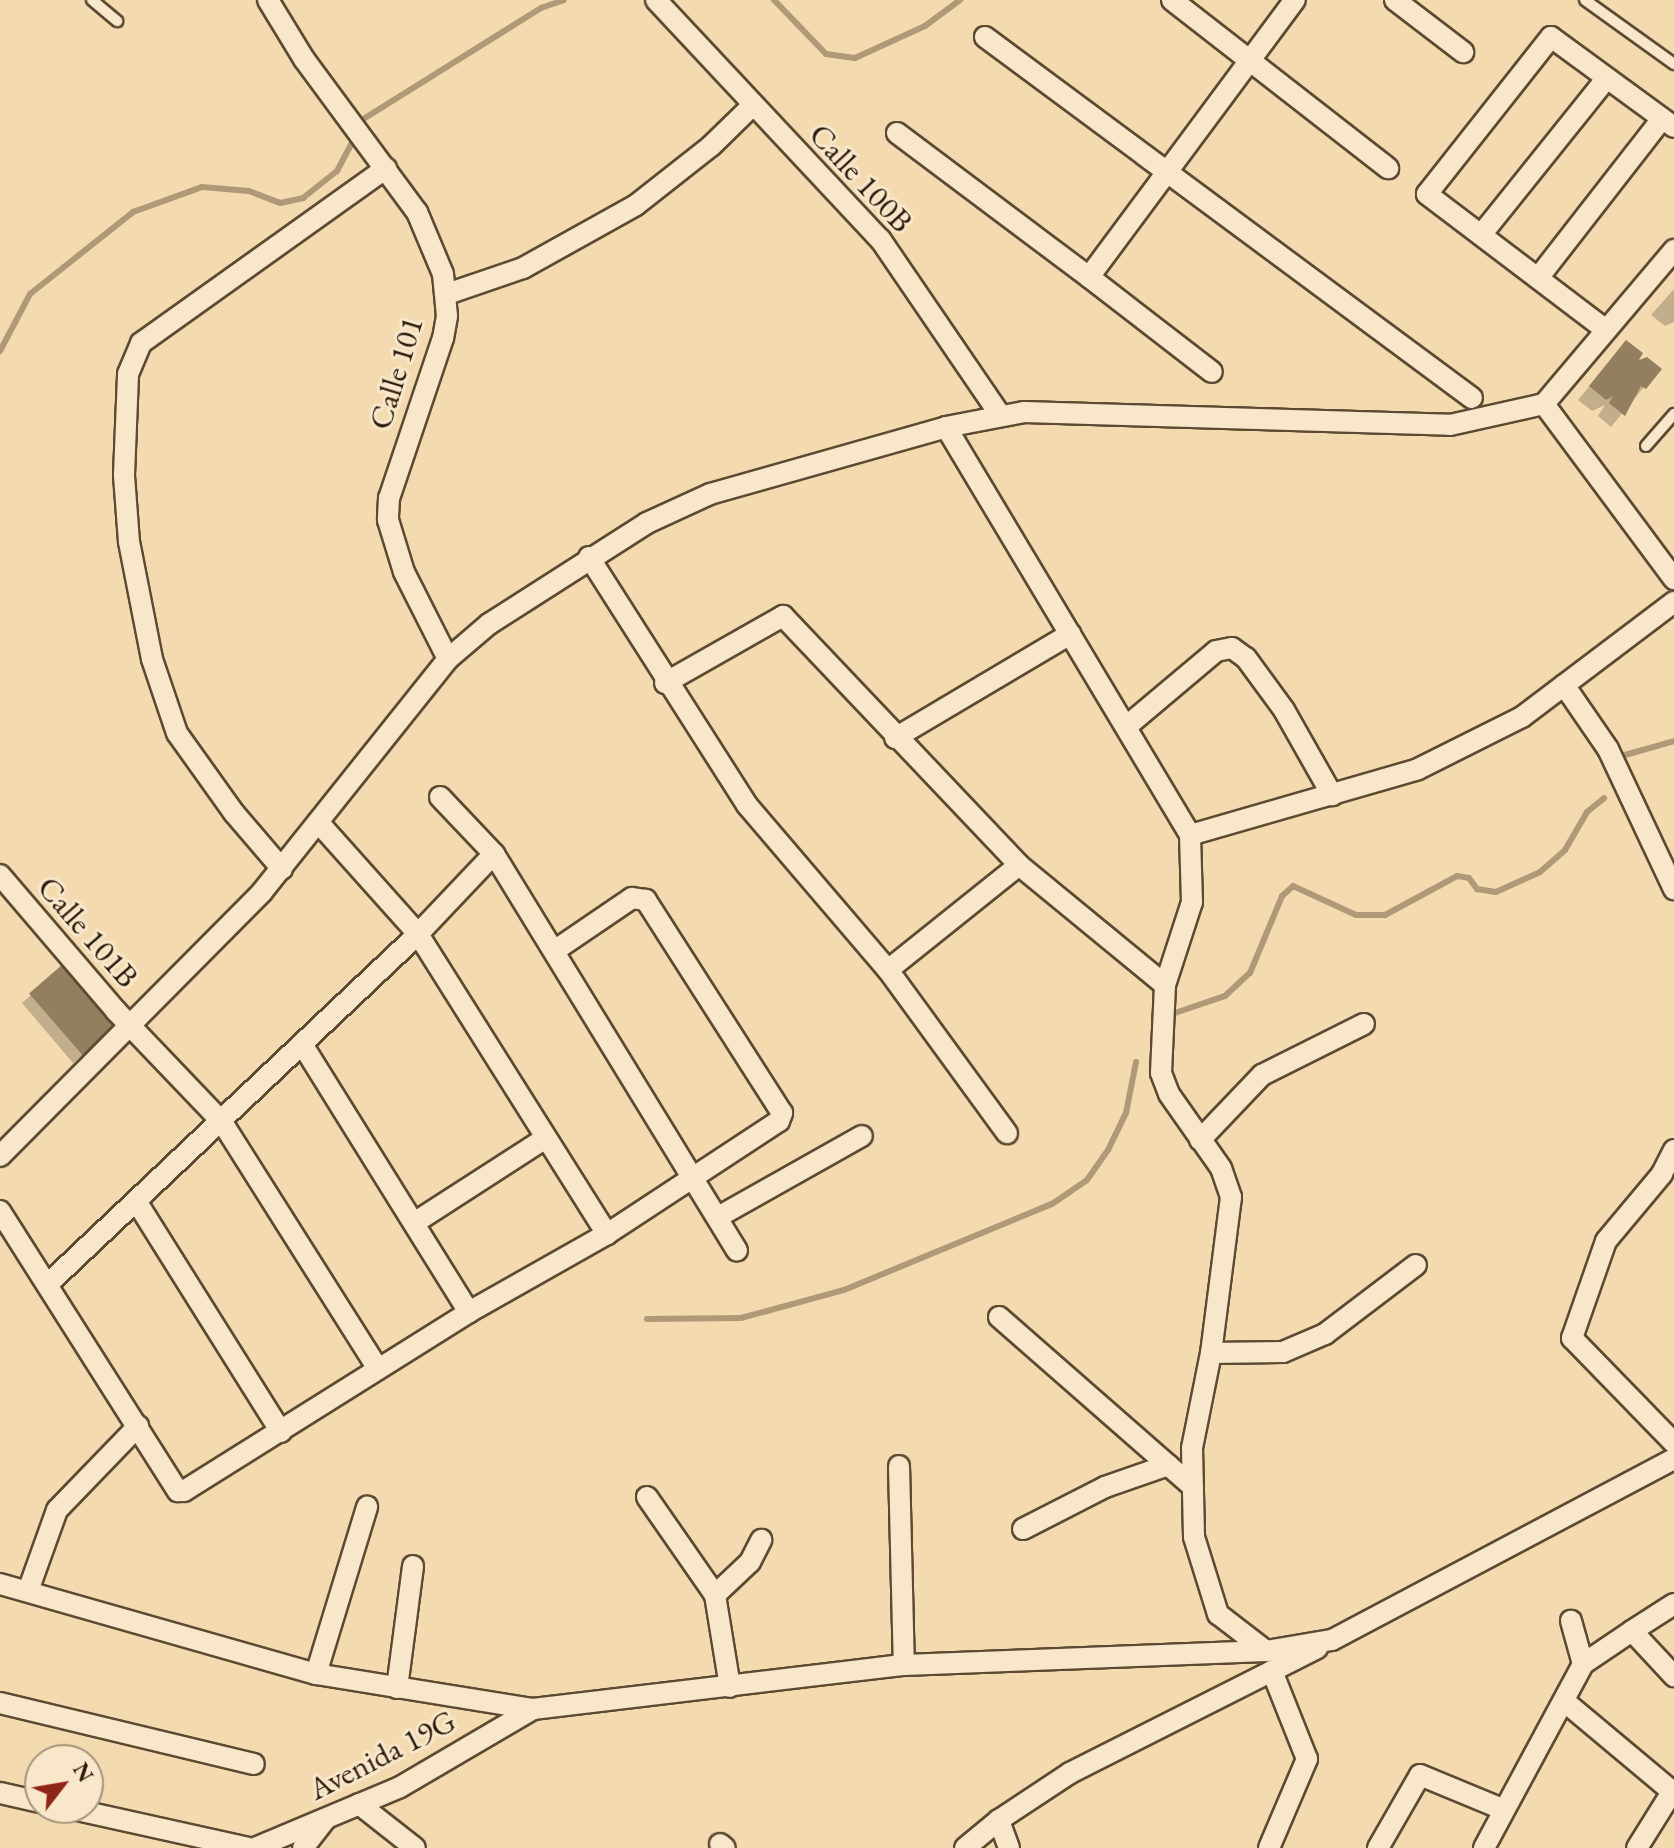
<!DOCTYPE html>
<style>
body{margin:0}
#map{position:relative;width:1674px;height:1848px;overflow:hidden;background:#f4daaf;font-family:"EB Garamond",serif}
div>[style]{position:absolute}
.shadow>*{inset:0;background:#0003}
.stream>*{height:6px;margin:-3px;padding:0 3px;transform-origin:3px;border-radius:3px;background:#af9977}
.building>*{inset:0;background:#937e5f;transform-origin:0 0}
.roads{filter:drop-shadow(2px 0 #5c4a32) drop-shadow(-2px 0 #5c4a32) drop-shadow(0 2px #5c4a32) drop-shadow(0 -2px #5c4a32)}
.service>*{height:10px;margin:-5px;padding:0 5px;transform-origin:5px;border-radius:5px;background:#f8e7cb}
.minor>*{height:20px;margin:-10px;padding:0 10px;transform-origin:10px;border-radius:10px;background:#f8e7cb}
span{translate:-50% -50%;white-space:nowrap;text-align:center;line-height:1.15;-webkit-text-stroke:6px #f8e7cb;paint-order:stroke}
.street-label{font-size:32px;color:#291a09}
.north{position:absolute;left:24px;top:1744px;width:80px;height:80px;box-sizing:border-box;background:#f8e7cb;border:2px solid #a5957d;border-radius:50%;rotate:59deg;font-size:22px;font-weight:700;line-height:32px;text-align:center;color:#291a09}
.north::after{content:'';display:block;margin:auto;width:28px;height:36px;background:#8f2418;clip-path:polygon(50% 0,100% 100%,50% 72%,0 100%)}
</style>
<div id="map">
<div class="shadow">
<div style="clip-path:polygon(1674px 289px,1674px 322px,1665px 326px,1651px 315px)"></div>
<div style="clip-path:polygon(1626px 342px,1644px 387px,1611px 427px,1598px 416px,1605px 405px,1592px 411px,1578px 400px)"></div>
<div style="clip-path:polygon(63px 967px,106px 1035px,73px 1063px,22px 1003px)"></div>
</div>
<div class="stream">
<div style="left:774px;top:0;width:75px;rotate:46.1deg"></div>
<div style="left:826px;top:54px;width:29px;rotate:8deg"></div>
<div style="left:855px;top:58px;width:77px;rotate:-24.6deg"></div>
<div style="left:925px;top:26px;width:44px;rotate:-36.6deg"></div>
<div style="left:365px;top:118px;width:208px;rotate:-32deg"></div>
<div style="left:541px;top:8px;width:24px;rotate:-19deg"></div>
<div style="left:0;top:351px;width:64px;rotate:-62.2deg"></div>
<div style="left:30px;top:294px;width:132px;rotate:-38.5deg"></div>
<div style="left:133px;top:212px;width:73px;rotate:-19.9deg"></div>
<div style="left:202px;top:187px;width:47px;rotate:4.9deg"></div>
<div style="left:249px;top:191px;width:33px;rotate:21deg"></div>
<div style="left:280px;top:203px;width:24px;rotate:-12deg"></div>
<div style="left:303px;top:198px;width:43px;rotate:-38.5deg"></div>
<div style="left:337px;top:171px;width:36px;rotate:-62deg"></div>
<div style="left:1625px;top:755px;width:51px;rotate:-15.9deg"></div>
<div style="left:1175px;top:1013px;width:53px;rotate:-18.8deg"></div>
<div style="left:1225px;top:996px;width:34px;rotate:-43deg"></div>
<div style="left:1250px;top:973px;width:83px;rotate:-67.4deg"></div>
<div style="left:1282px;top:896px;width:15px;rotate:-42deg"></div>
<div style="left:1293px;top:886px;width:69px;rotate:24.7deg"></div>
<div style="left:1356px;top:915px;width:29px"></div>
<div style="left:1385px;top:915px;width:82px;rotate:-28.4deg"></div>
<div style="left:1457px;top:876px;width:12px;rotate:9deg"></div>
<div style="left:1469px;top:878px;width:14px;rotate:54deg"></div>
<div style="left:1477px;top:889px;width:19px;rotate:9deg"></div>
<div style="left:1496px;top:892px;width:48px;rotate:-24.4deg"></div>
<div style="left:1540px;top:872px;width:33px;rotate:-41deg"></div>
<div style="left:1565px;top:850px;width:44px;rotate:-59.9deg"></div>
<div style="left:1587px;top:812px;width:22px;rotate:-39deg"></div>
<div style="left:647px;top:1319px;width:94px;rotate:-0.6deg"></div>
<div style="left:741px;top:1318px;width:107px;rotate:-15.2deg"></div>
<div style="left:844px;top:1290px;width:225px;rotate:-22.5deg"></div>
<div style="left:1052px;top:1204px;width:42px;rotate:-34.4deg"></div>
<div style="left:1087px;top:1180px;width:37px;rotate:-55deg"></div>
<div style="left:1108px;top:1150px;width:41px;rotate:-64.1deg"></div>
<div style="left:1126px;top:1113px;width:52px;rotate:-78.9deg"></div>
</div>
<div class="building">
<div style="clip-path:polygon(1626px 340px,1643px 353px,1639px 360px,1647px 357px,1662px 369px,1646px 389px,1641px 386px,1625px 416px,1609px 403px,1613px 396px,1606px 400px,1589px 386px)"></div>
<div style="left:63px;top:964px;width:83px;height:45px;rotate:49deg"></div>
</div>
<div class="roads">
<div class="service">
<div style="left:92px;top:0;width:33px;rotate:40deg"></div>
<div style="left:1585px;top:0;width:110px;rotate:35.7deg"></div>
<div style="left:1646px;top:446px;width:43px;rotate:-48.8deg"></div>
</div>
<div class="minor">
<div style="left:268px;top:0;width:69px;rotate:58.6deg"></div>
<div style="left:304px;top:59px;width:190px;rotate:53.6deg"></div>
<div style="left:417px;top:212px;width:67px;rotate:67.2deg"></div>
<div style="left:443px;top:274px;width:42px;rotate:84.6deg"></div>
<div style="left:447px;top:316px;width:22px;rotate:100deg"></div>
<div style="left:443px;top:338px;width:169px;rotate:108.6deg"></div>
<div style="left:389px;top:498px;width:22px;rotate:93deg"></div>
<div style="left:388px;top:520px;width:54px;rotate:72.9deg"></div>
<div style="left:404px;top:572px;width:97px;rotate:63.2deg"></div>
<div style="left:656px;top:0;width:328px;rotate:46.9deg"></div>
<div style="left:880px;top:239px;width:213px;rotate:55.7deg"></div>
<div style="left:1172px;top:0;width:274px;rotate:37.9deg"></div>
<div style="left:1395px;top:0;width:86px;rotate:37.4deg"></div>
<div style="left:985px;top:37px;width:606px;rotate:36.55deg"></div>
<div style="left:897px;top:133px;width:240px;rotate:36.9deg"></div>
<div style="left:1089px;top:277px;width:345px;rotate:-53.4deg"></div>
<div style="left:1481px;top:235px;width:201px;rotate:-51.3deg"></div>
<div style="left:1089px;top:277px;width:155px;rotate:37.7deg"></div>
<div style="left:1538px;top:278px;width:202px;rotate:-52.1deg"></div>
<div style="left:447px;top:294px;width:80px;rotate:-18.9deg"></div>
<div style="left:523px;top:268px;width:129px;rotate:-29.1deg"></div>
<div style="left:636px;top:205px;width:95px;rotate:-38.2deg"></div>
<div style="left:711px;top:146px;width:56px;rotate:-44.3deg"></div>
<div style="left:1606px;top:330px;width:225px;rotate:-142.8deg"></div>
<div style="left:1427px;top:194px;width:200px;rotate:-51.7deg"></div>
<div style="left:1551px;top:37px;width:152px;rotate:36.2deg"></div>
<div style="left:1544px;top:404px;width:218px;rotate:53.4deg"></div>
<div style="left:946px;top:427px;width:475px;rotate:59.1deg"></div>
<div style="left:1190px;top:835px;width:67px;rotate:88.3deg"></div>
<div style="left:1192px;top:902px;width:87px;rotate:108deg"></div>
<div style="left:1165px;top:985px;width:88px;rotate:92.6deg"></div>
<div style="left:1161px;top:1073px;width:22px;rotate:69deg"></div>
<div style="left:1169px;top:1094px;width:90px;rotate:54.9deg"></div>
<div style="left:1221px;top:1168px;width:31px;rotate:71deg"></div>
<div style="left:1231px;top:1197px;width:157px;rotate:97.3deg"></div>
<div style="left:1211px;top:1353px;width:97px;rotate:101.3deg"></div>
<div style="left:1192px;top:1448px;width:89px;rotate:88.7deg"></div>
<div style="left:1194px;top:1537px;width:81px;rotate:72.7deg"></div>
<div style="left:1218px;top:1614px;width:61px;rotate:37.6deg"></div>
<div style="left:589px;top:557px;width:294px;rotate:57.5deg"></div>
<div style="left:747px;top:805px;width:217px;rotate:49.5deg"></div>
<div style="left:888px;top:970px;width:202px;rotate:53.9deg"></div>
<div style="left:665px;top:683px;width:136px;rotate:-29.6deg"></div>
<div style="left:783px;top:616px;width:343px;rotate:46.5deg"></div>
<div style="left:1019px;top:865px;width:189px;rotate:39.4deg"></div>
<div style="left:1564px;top:685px;width:78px;rotate:55.5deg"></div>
<div style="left:1608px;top:749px;width:155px;rotate:64.8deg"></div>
<div style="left:1127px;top:726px;width:116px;rotate:-40.1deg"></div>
<div style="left:1216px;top:651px;width:16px;rotate:-11deg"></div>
<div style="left:1232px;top:648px;width:17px;rotate:36deg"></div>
<div style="left:1246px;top:658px;width:64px;rotate:53.8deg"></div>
<div style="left:1284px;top:710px;width:98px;rotate:60.5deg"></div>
<div style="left:895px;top:738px;width:204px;rotate:-30.7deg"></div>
<div style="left:440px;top:797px;width:79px;rotate:46.5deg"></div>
<div style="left:494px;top:854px;width:465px;rotate:58.5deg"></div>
<div style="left:318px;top:822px;width:150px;rotate:48.2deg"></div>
<div style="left:418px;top:934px;width:355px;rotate:57.8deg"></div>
<div style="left:1190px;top:835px;width:237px;rotate:-16.1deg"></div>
<div style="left:1418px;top:769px;width:116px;rotate:-26.6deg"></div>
<div style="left:1522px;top:717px;width:191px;rotate:-37.1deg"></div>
<div style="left:282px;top:869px;width:74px;rotate:-130.6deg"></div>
<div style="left:234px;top:813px;width:98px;rotate:-125.5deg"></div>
<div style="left:177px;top:733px;width:78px;rotate:-108.7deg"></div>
<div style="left:152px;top:659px;width:119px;rotate:-101.1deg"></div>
<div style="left:129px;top:542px;width:67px;rotate:-94.3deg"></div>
<div style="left:124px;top:475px;width:101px;rotate:-87.7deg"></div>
<div style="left:128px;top:374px;width:34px;rotate:-67deg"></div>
<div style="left:141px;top:343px;width:301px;rotate:-35.5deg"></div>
<div style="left:0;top:875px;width:179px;rotate:49.5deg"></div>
<div style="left:116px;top:1011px;width:153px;rotate:46.3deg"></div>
<div style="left:222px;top:1122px;width:292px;rotate:57.7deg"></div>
<div style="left:888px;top:970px;width:168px;rotate:-38.7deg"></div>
<div style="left:302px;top:1044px;width:316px;rotate:58.1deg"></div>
<div style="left:1200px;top:1140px;width:90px;rotate:-46.4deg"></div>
<div style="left:1262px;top:1075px;width:114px;rotate:-26.6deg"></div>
<div style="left:1674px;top:1150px;width:27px;rotate:117deg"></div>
<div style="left:1662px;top:1174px;width:87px;rotate:129.9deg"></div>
<div style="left:1606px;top:1241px;width:103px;rotate:109.3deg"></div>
<div style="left:1572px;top:1338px;width:146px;rotate:45.8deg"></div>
<div style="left:0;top:1156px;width:372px;rotate:-45.2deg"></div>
<div style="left:262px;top:892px;width:298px;rotate:-51.4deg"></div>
<div style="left:448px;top:659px;width:54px;rotate:-40.5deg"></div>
<div style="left:489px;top:624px;width:188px;rotate:-32.6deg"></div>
<div style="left:647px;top:523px;width:69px;rotate:-24.7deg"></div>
<div style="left:710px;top:494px;width:245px;rotate:-15.8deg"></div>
<div style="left:946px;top:427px;width:79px;rotate:-10.9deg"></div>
<div style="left:1024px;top:412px;width:426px;rotate:1.7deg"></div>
<div style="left:1450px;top:425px;width:96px;rotate:-12.6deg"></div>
<div style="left:1544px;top:404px;width:202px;rotate:-49.8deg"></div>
<div style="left:138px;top:1204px;width:269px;rotate:57.9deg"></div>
<div style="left:0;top:1211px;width:332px;rotate:57.6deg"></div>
<div style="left:178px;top:1491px;width:6px"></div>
<div style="left:184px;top:1491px;width:337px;rotate:-32.1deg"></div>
<div style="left:469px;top:1312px;width:159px;rotate:-29.5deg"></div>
<div style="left:607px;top:1234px;width:206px;rotate:-33.3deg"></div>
<div style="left:779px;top:1121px;width:9px;rotate:-69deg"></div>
<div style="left:782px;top:1113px;width:253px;rotate:-122.6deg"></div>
<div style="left:646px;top:900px;width:14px;rotate:-172deg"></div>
<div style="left:632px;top:898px;width:94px;rotate:145.8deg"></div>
<div style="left:718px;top:1217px;width:165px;rotate:-29.4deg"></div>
<div style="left:414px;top:1223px;width:157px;rotate:-32.8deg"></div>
<div style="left:49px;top:1283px;width:508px;rotate:-43.4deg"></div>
<div style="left:418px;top:934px;width:110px;rotate:-46.5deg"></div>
<div style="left:999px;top:1317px;width:258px;rotate:41.2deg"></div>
<div style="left:1211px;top:1353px;width:72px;rotate:-0.8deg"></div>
<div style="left:1283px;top:1352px;width:46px;rotate:-23.2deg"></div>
<div style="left:1325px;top:1334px;width:114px;rotate:-37.2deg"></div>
<div style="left:899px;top:1466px;width:199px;rotate:88.6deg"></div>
<div style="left:647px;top:1497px;width:119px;rotate:55.2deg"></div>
<div style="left:715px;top:1595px;width:93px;rotate:80.7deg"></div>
<div style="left:1023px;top:1529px;width:92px;rotate:-27.1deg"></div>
<div style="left:1105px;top:1487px;width:67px;rotate:-19.2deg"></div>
<div style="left:0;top:1584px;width:329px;rotate:15.9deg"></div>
<div style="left:316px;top:1674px;width:220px;rotate:9.2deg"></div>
<div style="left:533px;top:1709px;width:374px;rotate:-6.8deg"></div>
<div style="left:904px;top:1665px;width:362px;rotate:-2.2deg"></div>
<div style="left:1266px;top:1651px;width:67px;rotate:-9.5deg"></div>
<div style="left:1332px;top:1640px;width:387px;rotate:-27.9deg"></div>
<div style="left:28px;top:1591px;width:86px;rotate:-70.3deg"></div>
<div style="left:57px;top:1510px;width:117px;rotate:-46deg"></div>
<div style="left:715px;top:1595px;width:48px;rotate:-43.3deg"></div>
<div style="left:750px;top:1562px;width:25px;rotate:-63deg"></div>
<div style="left:1674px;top:1604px;width:50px;rotate:147.3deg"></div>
<div style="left:1632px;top:1631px;width:62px;rotate:47deg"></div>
<div style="left:1583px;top:1664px;width:59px;rotate:-34deg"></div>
<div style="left:316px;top:1674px;width:175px;rotate:-73deg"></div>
<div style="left:397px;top:1688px;width:123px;rotate:-82.5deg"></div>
<div style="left:1564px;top:1701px;width:143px;rotate:39.9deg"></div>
<div style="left:0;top:1703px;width:261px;rotate:13.5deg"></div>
<div style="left:0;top:1793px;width:41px;rotate:12.7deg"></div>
<div style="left:359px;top:1804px;width:71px;rotate:38.2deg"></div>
<div style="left:68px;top:1808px;width:184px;rotate:12.5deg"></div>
<div style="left:720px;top:1844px;width:6px;rotate:39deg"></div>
<div style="left:255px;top:1848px;width:157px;rotate:-22.8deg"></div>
<div style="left:400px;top:1787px;width:154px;rotate:-30.4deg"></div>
<div style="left:303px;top:1848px;width:36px;rotate:-52deg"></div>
<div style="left:965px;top:1848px;width:44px;rotate:-39.5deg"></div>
<div style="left:1009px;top:1848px;width:30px;rotate:-110deg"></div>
<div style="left:999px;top:1820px;width:85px;rotate:-33.5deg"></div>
<div style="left:1070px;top:1773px;width:277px;rotate:-26.8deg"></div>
<div style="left:1269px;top:1848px;width:97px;rotate:-66.9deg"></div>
<div style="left:1307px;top:1759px;width:95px;rotate:-111.7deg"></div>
<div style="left:1378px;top:1848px;width:84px;rotate:-60.1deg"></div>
<div style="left:1420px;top:1775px;width:89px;rotate:22.5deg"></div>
<div style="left:1484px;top:1848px;width:209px;rotate:-61.7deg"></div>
<div style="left:1583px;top:1664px;width:45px;rotate:-105.6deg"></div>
<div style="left:1637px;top:1848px;width:66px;rotate:-58deg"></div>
</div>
</div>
<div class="street-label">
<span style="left:861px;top:178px;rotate:47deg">Calle 100B</span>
<span style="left:396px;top:373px;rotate:-73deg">Calle 101</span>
<span style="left:88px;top:932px;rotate:49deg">Calle 101B</span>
<span style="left:382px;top:1755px;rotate:-27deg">Avenida 19G</span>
</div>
<div class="north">N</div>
</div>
